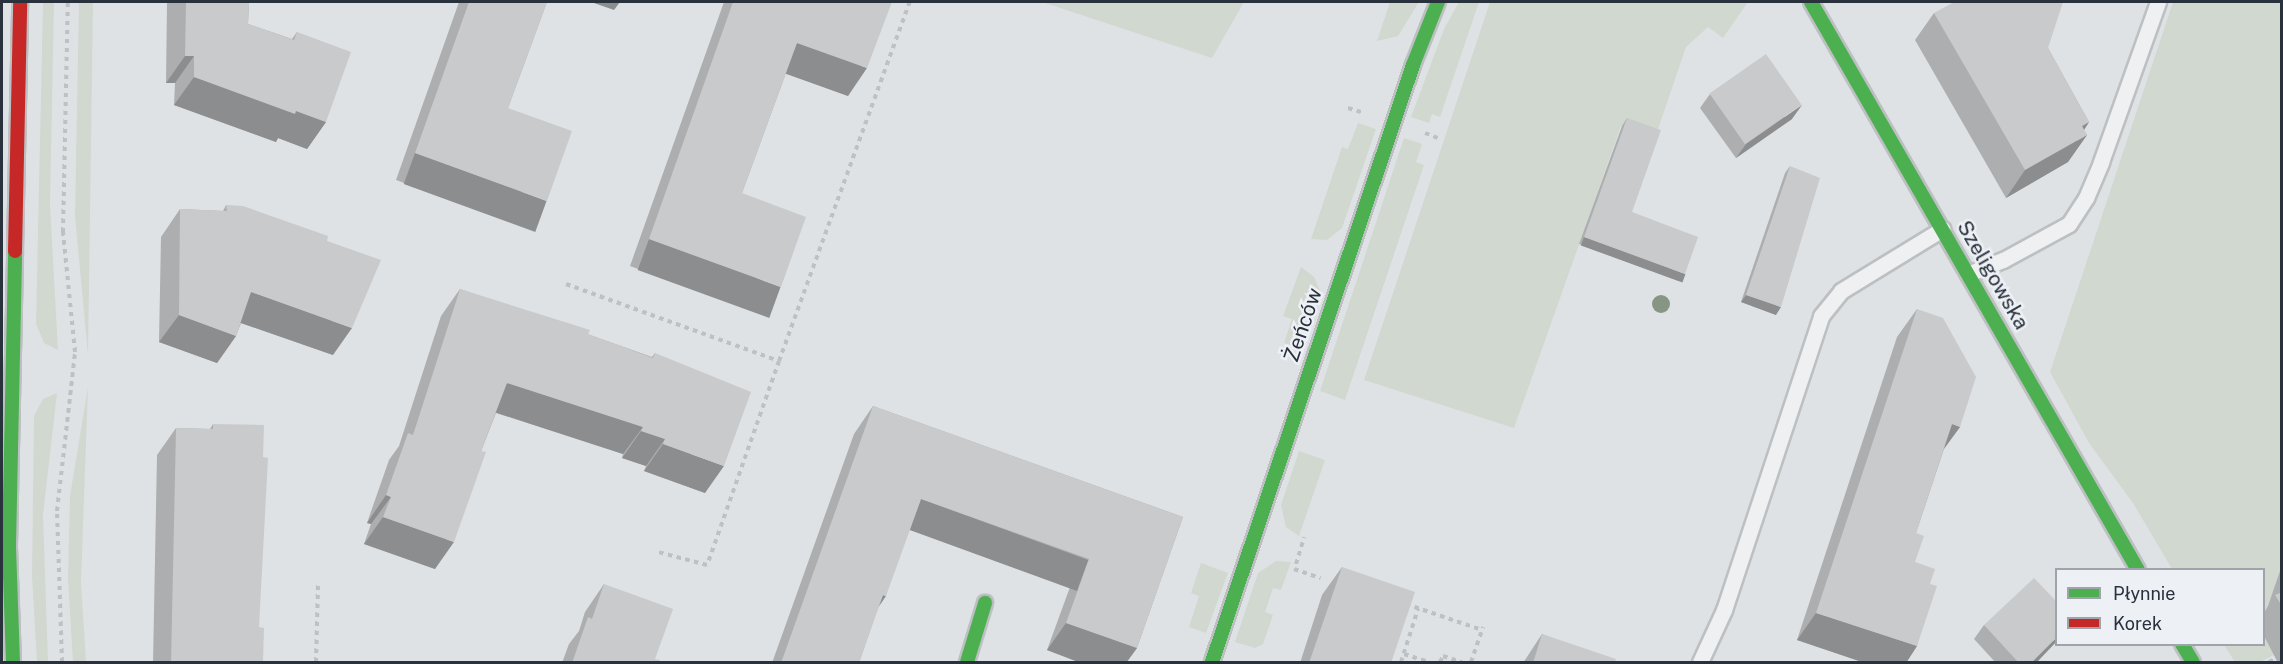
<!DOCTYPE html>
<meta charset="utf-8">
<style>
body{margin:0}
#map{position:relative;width:2283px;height:664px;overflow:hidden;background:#dfe2e4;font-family:"Public Sans",sans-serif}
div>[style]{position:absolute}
.green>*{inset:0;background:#d1d8d0}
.path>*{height:4px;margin-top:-2px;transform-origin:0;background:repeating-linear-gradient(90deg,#bec1c4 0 4.5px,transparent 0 9px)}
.roads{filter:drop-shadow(2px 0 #bdc0c2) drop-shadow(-2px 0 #bdc0c2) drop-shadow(0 2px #bdc0c2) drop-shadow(0 -2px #bdc0c2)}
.lane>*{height:15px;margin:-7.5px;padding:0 7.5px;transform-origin:7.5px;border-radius:7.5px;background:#eff0f1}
.fast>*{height:14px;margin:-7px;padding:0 7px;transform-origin:7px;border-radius:7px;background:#4caf50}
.jam>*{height:14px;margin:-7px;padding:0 7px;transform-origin:7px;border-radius:7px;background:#c62828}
.trees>*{width:18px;height:18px;margin:-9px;border-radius:50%;background:#879684}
.wall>*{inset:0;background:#acaeaf}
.shaded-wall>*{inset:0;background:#8c8d8f;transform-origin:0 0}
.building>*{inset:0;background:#c8cacc;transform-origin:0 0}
span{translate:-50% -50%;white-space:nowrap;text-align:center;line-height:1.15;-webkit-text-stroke:5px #edf0f4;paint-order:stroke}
.street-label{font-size:21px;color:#28313c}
.frame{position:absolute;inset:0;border:3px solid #28313c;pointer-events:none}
.legend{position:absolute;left:2055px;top:568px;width:210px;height:78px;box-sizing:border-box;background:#edf0f4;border:2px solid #9ea4aa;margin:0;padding:8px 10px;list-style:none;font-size:18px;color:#28313c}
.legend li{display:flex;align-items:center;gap:12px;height:30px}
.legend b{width:30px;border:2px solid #9ea4aa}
</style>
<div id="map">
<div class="green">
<div style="clip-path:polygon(43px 2px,54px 2px,50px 205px,58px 350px,44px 343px,36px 324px)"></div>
<div style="clip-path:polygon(79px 2px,93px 2px,88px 355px,75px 216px)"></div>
<div style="clip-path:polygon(1042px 2px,1244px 2px,1212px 58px)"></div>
<div style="clip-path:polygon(1390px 2px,1419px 2px,1398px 36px,1377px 41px)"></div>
<div style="clip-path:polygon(1459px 2px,1479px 2px,1440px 117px,1432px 114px,1429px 123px,1411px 117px,1444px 29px)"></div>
<div style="clip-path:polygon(1490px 2px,1748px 2px,1723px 38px,1708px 27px,1686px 47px,1655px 138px,1621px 126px,1514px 428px,1364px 380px)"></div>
<div style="clip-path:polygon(2173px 2px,2281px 2px,2282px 565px,2264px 619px,2264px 570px,2172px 569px,2133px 503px,2089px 443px,2050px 372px)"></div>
<div style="clip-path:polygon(1358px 123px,1376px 129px,1342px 228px,1327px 240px,1311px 239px,1342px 147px,1348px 149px)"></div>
<div style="clip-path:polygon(1404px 138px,1422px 144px,1416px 162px,1424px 165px,1345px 400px,1320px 391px)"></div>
<div style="clip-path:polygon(1301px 267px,1314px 277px,1321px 293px,1302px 348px,1284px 343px,1292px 319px,1283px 316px)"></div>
<div style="clip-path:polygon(88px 387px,81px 583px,86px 662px,73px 662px,68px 579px,70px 496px)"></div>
<div style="clip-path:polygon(57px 393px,43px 515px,48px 662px,37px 662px,32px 576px,34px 416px,43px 399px)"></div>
<div style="clip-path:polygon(1299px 451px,1325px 460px,1299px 536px,1286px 527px,1281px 505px)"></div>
<div style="clip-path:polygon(1276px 561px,1291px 562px,1281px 590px,1273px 588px,1265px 612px,1273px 615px,1263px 644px,1255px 648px,1235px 642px,1258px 573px)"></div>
<div style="clip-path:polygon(1201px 563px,1228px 573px,1206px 633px,1189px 627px,1199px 596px,1191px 593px)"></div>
<div style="clip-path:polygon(2264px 636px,2274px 655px,2260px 662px,2235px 662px,2224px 645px,2264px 644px)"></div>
</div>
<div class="path">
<div style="left:1348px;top:108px;width:14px;rotate:17deg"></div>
<div style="left:1425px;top:133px;width:14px;rotate:21deg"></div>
<div style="left:566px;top:284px;width:226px;rotate:19.9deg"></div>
<div style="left:779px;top:361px;width:216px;rotate:109.4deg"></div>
<div style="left:707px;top:565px;width:51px;rotate:-165.1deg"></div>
<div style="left:779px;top:361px;width:382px;rotate:-70deg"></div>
<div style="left:1296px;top:564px;width:28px;rotate:-73deg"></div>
<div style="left:1294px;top:569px;width:28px;rotate:19deg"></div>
<div style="left:1406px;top:604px;width:80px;rotate:18.9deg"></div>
<div style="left:1404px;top:654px;width:25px;rotate:18deg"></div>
<div style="left:62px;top:662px;width:151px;rotate:-91.9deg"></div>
<div style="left:57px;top:511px;width:160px;rotate:-83.5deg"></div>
<div style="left:75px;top:352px;width:121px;rotate:-95.7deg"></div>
<div style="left:63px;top:232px;width:230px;rotate:-88.8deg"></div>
<div style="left:316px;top:662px;width:79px;rotate:-88.5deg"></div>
<div style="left:1401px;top:662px;width:56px;rotate:-72.2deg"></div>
<div style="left:1440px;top:662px;width:7px;rotate:-63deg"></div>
<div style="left:1443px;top:656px;width:20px;rotate:18deg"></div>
<div style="left:1471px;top:662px;width:37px;rotate:-71deg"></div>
<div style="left:2269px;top:662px;width:11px;rotate:-27deg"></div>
</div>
<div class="roads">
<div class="lane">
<div style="left:1968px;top:274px;width:38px;rotate:-22deg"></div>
<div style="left:2003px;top:260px;width:75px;rotate:-28.6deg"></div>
<div style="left:2069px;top:224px;width:31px;rotate:-57deg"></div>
<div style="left:2086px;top:198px;width:39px;rotate:-67deg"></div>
<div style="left:2101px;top:162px;width:170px;rotate:-70.4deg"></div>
<div style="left:1700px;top:662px;width:57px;rotate:-65.2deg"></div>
<div style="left:1724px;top:610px;width:310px;rotate:-71.7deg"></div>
<div style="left:1821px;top:316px;width:32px;rotate:-51deg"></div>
<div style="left:1841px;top:291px;width:119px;rotate:-31.5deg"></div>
</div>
<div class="fast">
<div style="left:1811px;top:2px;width:655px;rotate:60.07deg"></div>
<div style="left:2182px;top:644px;width:21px;rotate:59deg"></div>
<div style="left:13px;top:662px;width:117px;rotate:-92deg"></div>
<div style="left:9px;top:545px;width:294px;rotate:-88.8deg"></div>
<div style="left:967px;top:662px;width:62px;rotate:-73deg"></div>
<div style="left:1212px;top:662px;width:630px;rotate:-71.39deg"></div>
<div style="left:1413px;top:65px;width:68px;rotate:-68.4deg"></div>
</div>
<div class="jam">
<div style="left:15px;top:251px;width:249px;rotate:-88.8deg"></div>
</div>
</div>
<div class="trees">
<div style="left:1661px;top:304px"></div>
</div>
<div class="wall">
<div style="clip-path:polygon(167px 2px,249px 2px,248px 24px,292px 39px,297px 32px,326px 122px,307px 149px,278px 138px,276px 142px,174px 105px,175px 83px,166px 83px)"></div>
<div style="clip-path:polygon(459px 2px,547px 2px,508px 108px,528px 228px,396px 180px)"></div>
<div style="clip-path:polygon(724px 2px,890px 2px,848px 96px,786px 73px,742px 193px,762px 314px,630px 266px)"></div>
<div style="clip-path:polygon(1934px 13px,2048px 48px,2089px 122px,2084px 130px,2087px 135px,2068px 162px,2006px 198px,1915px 40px)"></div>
<div style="clip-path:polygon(1710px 94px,1792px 119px,1736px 158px,1700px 108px)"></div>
<div style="clip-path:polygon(1627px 118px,1632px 212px,1679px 281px,1579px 244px,1622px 126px)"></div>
<div style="clip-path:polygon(1790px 166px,1776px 315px,1741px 302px,1785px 173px)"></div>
<div style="clip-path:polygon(226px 205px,327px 241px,333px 355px,241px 323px,236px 336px,217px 363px,159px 342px,161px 237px,180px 209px,223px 211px)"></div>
<div style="clip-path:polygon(460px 289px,652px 357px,655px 353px,705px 493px,644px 471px,646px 466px,622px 458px,623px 454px,496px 413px,435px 569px,364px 544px,371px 524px,367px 523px,389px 460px,399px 446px,441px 316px)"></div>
<div style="clip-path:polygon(1917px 309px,1960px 427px,1944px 449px,1916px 533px,1915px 562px,1930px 584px,1917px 646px,1906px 663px,1865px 663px,1797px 640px,1897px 337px)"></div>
<div style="clip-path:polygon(873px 406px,1183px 517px,1137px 648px,1126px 663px,1081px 663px,1047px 650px,1070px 587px,910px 529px,878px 607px,859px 663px,772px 663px,854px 434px)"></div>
<div style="clip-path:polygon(213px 424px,259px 627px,263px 663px,153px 663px,157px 455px,176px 428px,210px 429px)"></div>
<div style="clip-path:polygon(2282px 565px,2282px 663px,2278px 663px,2264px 636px,2264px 613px,2268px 606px)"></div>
<div style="clip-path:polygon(1342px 567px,1391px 663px,1300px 663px,1322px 595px)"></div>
<div style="clip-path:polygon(604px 584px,655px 659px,659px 663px,562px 663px,569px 644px,579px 631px,585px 612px)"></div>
<div style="clip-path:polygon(1984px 625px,2056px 642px,2036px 663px,1996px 663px,1974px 639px)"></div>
<div style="clip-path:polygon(1542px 634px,1615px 663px,1523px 663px)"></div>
</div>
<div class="shaded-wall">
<div style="clip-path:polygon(591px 2px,620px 2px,614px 10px)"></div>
<div style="clip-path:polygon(797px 43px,867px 68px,848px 96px,778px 71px)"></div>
<div style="clip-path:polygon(185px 56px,194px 56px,175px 83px,166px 83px)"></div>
<div style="clip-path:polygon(194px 77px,296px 111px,326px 122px,307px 149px,278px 138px,276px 142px,174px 105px)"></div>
<div style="clip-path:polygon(1802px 105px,1792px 119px,1736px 158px,1746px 144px)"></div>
<div style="clip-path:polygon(2089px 122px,2077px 141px,2087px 135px,2068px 162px,2006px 198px,2025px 170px,2082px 126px)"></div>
<div style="left:415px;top:153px;width:140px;height:33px;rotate:20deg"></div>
<div style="left:1584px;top:237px;width:108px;height:9px;rotate:20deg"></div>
<div style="left:649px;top:239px;width:140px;height:33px;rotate:20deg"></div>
<div style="clip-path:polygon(251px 292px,352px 328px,333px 355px,232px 320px)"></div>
<div style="clip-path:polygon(1746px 295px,1781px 307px,1776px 315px,1741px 302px)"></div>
<div style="clip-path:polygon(179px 315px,236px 336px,217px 363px,159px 342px)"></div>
<div style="clip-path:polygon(507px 383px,643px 427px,623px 454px,488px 410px)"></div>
<div style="clip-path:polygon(1952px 424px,1960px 427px,1940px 454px)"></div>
<div style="clip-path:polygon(641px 431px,665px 439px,646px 466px,622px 458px)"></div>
<div style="clip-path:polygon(663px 444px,724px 466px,705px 493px,644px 471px)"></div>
<div style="clip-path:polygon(386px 495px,391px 497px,371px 524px,367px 523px)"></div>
<div style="left:921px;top:499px;width:178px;height:33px;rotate:20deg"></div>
<div style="clip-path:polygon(383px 517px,454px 542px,435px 569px,364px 544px)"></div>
<div style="clip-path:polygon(883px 595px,886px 596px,867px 624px)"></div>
<div style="clip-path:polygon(1816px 613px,1917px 646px,1906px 663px,1865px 663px,1797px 640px)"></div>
<div style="clip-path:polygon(1066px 623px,1137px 648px,1126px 663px,1081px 663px,1047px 650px)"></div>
<div style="clip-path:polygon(2056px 638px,2056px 642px,2036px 663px,2031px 663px)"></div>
</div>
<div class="building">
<div style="clip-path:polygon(186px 2px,249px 2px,248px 24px,294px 40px,297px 32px,351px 52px,326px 122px,296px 111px,295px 114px,194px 77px,194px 56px,185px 56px)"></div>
<div style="clip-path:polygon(469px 2px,547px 2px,508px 108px,572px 131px,547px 201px,415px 153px)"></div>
<div style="clip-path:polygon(733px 2px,892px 2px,867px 68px,797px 43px,742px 193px,806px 217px,781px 287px,649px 239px)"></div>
<div style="clip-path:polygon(1954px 2px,2063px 2px,2048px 48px,2089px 122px,2082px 126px,2087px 135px,2025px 170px,1934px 13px)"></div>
<div style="left:1766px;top:54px;width:62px;height:69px;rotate:55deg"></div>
<div style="clip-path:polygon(1627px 118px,1661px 130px,1632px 212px,1698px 237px,1685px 274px,1584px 237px)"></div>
<div style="clip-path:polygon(1790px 166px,1820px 178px,1781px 307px,1746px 295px)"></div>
<div style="clip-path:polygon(226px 205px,243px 206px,328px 236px,327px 241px,381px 260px,352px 328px,251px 292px,236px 336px,179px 315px,180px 209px,227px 211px)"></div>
<div style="clip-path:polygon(460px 289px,590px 330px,588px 334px,653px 358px,655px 353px,751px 392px,724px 466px,663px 444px,665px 439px,641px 431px,643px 427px,507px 383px,481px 451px,486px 452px,454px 542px,383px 517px,391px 497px,386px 495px,408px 433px,413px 435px)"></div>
<div style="clip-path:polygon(1917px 309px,1943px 318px,1976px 377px,1960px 427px,1952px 424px,1916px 533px,1924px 536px,1915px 562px,1935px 569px,1930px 584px,1937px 586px,1917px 646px,1816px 613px)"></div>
<div style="clip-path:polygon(873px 406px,1183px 517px,1137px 648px,1066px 623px,1089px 559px,921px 499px,886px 596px,883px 595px,859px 663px,781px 663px)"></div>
<div style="clip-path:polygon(213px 424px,264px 425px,263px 457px,268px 458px,259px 627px,264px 628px,263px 663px,171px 663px,176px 428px,213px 429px)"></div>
<div style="clip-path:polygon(1342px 567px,1415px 592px,1391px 663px,1309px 663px)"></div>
<div style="clip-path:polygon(2034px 578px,2056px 601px,2056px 638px,2031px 663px,2019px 663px,1984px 625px)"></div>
<div style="clip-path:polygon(604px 584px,673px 609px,655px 659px,660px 660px,659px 663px,572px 663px,588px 617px,592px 619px)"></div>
<div style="clip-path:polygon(2282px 592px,2282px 606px,2275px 595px)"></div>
<div style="clip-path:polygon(1542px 634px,1616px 659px,1615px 663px,1533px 663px)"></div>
</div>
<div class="street-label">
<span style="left:1993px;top:275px;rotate:60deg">Szeligowska</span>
<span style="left:1303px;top:325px;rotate:-71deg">Żeńców</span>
</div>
<div class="frame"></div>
<ul class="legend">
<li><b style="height:8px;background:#4caf50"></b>Płynnie</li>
<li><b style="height:8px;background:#c62828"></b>Korek</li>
</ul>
</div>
